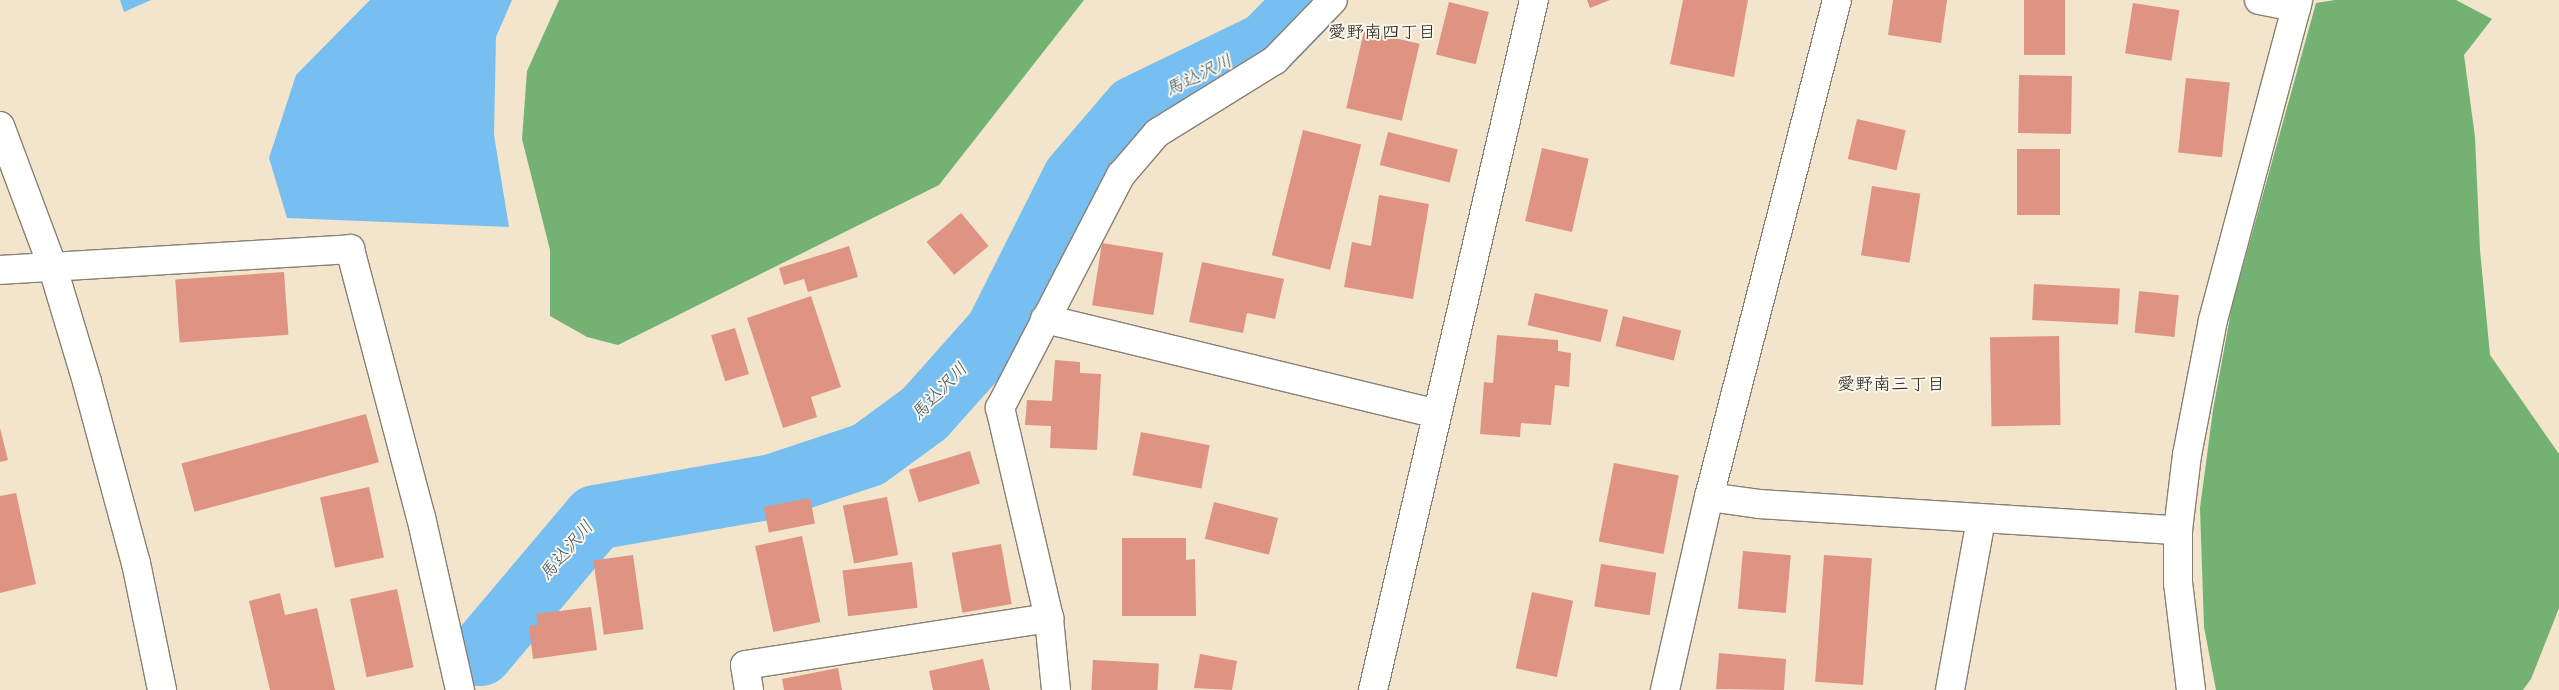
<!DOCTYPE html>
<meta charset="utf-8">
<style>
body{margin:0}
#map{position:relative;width:2559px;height:690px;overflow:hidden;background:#f3e5cb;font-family:"Balsamiq Sans","Klee One",sans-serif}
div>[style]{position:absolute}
.forest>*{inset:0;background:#73b273}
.water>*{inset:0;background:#77bff0}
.river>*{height:65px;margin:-32.5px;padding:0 32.5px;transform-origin:32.5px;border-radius:32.5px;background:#77bff0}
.building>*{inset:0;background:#df9382;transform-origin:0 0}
.roads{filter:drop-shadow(1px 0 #888074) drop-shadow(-1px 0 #888074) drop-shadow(0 1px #888074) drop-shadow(0 -1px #888074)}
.minor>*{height:28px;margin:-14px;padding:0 14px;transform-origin:14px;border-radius:14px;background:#fff}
span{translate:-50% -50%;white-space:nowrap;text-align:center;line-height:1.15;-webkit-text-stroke:4px #fbf7ec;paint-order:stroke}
.neighbourhood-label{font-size:18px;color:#1c1c1c}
.water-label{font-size:18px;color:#3c5566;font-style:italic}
</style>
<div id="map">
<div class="forest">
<div style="clip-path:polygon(559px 0,1084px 0,939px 185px,618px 345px,587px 337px,550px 316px,550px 250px,522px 139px,527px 71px)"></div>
<div style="clip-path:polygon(2335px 0,2456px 0,2492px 19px,2464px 55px,2475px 137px,2480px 250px,2490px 355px,2559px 454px,2559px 608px,2531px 679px,2523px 690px,2216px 690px,2204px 627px,2200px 508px,2213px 410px,2232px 306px,2316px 3px)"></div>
</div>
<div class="water">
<div style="clip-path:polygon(120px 0,151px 0,124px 12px)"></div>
<div style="clip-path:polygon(370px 0,512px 0,496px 37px,494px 135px,509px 227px,287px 218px,269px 158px,296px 75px)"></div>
</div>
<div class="river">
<div style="left:480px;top:653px;width:178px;rotate:-49.8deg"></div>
<div style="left:595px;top:517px;width:180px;rotate:-9.9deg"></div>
<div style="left:772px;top:486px;width:101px;rotate:-18.4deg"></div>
<div style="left:868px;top:454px;width:69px;rotate:-36.2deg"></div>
<div style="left:924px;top:413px;width:110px;rotate:-48.3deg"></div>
<div style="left:997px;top:331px;width:171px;rotate:-63.3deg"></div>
<div style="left:1074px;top:178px;width:92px;rotate:-49.4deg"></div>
<div style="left:1134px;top:108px;width:147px;rotate:-25.9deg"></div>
<div style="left:1266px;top:44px;width:62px;rotate:-45.7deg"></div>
</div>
<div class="building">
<div style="clip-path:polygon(1587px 0,1610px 0,1590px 8px)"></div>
<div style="clip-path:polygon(1683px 0,1748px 0,1734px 77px,1670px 64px)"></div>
<div style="clip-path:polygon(1893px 0,1947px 0,1941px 43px,1888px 35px)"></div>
<div style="left:2024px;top:0;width:41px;height:55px"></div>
<div style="left:1449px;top:2px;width:41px;height:54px;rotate:14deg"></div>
<div style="left:2133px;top:3px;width:47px;height:51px;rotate:9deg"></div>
<div style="left:1364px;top:31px;width:57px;height:79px;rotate:13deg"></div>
<div style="left:2019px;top:75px;width:53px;height:58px;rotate:1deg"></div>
<div style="left:2186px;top:78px;width:44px;height:75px;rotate:6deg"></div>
<div style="left:1857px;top:119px;width:50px;height:41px;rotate:13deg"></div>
<div style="left:1303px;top:130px;width:60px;height:129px;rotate:14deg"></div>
<div style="left:1388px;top:132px;width:72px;height:34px;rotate:14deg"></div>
<div style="left:1542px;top:148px;width:48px;height:75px;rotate:13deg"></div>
<div style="left:2017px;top:149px;width:43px;height:66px"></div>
<div style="left:1872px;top:186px;width:49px;height:70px;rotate:9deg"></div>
<div style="clip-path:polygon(1379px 195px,1429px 204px,1413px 299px,1344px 287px,1352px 242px,1371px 246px)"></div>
<div style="left:961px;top:213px;width:43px;height:45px;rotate:50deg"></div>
<div style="left:1102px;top:243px;width:62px;height:63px;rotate:9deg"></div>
<div style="clip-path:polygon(849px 246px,858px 277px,808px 292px,804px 279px,784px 285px,779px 268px)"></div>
<div style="clip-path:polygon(1202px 262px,1284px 279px,1275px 319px,1247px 313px,1243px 333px,1189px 322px)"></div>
<div style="left:284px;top:272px;width:63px;height:109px;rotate:86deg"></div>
<div style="left:2034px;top:284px;width:86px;height:36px;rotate:3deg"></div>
<div style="left:2139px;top:291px;width:40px;height:42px;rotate:6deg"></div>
<div style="left:1535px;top:293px;width:75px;height:33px;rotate:13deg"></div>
<div style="clip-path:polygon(811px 296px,841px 387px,811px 397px,817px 417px,783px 428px,747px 318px)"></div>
<div style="left:1623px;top:316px;width:60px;height:31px;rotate:14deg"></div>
<div style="left:735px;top:328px;width:48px;height:25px;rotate:73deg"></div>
<div style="clip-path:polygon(1497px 335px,1558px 340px,1558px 351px,1571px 353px,1569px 387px,1555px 385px,1551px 425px,1521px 423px,1520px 437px,1480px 434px,1484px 382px,1493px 383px)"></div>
<div style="left:2059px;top:336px;width:89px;height:69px;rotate:89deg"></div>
<div style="clip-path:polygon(1055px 360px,1080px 362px,1080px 373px,1101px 374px,1097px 450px,1050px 448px,1051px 426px,1025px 425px,1027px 400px,1052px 401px)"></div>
<div style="left:366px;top:414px;width:50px;height:191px;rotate:75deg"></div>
<div style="clip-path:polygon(0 428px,8px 460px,0 462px)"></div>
<div style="left:1141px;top:432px;width:70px;height:44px;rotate:11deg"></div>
<div style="left:970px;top:451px;width:34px;height:64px;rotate:73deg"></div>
<div style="left:1614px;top:463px;width:66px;height:80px;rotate:11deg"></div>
<div style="left:369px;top:487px;width:72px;height:50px;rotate:78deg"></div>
<div style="clip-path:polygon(16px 493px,36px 584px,0 593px,0 496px)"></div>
<div style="left:887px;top:497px;width:59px;height:45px;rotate:79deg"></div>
<div style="left:810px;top:498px;width:26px;height:47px;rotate:79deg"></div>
<div style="left:1214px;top:502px;width:66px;height:38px;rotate:14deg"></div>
<div style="left:802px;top:536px;width:88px;height:48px;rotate:78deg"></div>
<div style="clip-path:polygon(1122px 538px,1186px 538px,1186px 560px,1195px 559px,1196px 616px,1122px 616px)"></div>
<div style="left:1001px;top:544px;width:61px;height:50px;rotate:80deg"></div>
<div style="left:1743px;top:551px;width:48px;height:58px;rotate:5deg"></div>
<div style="left:633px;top:555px;width:75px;height:40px;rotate:82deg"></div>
<div style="left:1824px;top:555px;width:48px;height:127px;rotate:4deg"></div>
<div style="left:912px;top:562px;width:46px;height:70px;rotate:83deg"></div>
<div style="left:1601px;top:564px;width:56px;height:43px;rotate:9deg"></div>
<div style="left:397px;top:589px;width:80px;height:48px;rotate:78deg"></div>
<div style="left:1532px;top:592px;width:42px;height:78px;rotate:12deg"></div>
<div style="clip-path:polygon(280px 593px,285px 615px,317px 608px,335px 690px,270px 690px,249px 601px)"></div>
<div style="clip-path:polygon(591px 607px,597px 650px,533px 659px,529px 626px,538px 625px,536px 614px)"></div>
<div style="clip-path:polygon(1719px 653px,1786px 659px,1784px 690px,1716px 689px)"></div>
<div style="clip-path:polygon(1200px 654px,1237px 661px,1232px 690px,1194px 688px)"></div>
<div style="clip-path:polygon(983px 659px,990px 690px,933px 690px,929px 671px)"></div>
<div style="left:1093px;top:660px;width:66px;height:30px;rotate:3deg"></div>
<div style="clip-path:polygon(838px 668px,842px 690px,784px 690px,782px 679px)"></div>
</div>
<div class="roads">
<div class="minor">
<div style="left:2259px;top:0;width:38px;rotate:11deg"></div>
<div style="left:0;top:126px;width:148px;rotate:69.5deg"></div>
<div style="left:52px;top:265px;width:122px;rotate:73.3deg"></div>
<div style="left:87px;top:382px;width:188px;rotate:74.9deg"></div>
<div style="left:136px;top:563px;width:130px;rotate:78.4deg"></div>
<div style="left:0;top:270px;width:351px;rotate:-3.4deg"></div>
<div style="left:350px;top:249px;width:277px;rotate:75.2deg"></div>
<div style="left:421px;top:517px;width:177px;rotate:77.3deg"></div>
<div style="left:1045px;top:319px;width:401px;rotate:13.6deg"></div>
<div style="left:1709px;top:497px;width:50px;rotate:8deg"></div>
<div style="left:1759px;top:504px;width:420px;rotate:3.6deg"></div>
<div style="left:749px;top:690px;width:25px;rotate:-99deg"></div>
<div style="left:745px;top:665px;width:308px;rotate:-8.8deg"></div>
<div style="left:1056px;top:690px;width:72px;rotate:-95.6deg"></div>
<div style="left:1049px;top:618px;width:216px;rotate:-103.1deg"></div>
<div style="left:1000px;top:408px;width:263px;rotate:-62.6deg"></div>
<div style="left:1121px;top:175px;width:55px;rotate:-49.4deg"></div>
<div style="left:1157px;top:133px;width:139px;rotate:-31.7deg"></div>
<div style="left:1275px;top:60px;width:83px;rotate:-46deg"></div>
<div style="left:1373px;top:690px;width:709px;rotate:-76.87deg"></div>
<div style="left:1665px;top:690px;width:198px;rotate:-77.2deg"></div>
<div style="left:1709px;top:497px;width:513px;rotate:-75.56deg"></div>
<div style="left:1950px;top:690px;width:174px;rotate:-79.7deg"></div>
<div style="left:2191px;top:690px;width:108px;rotate:-96.9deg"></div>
<div style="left:2178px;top:583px;width:53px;rotate:-90deg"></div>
<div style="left:2178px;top:530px;width:76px;rotate:-83.2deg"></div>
<div style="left:2187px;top:455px;width:137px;rotate:-79.1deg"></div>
<div style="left:2213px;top:320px;width:331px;rotate:-75.1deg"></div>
</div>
</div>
<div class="neighbourhood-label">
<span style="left:1382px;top:33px">愛野南四丁目</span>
<span style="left:1891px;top:385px">愛野南三丁目</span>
</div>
<div class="water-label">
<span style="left:1199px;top:76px;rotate:-26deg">馬込沢川</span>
<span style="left:940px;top:392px;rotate:-46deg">馬込沢川</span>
<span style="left:567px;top:551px;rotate:-49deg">馬込沢川</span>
</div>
</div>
